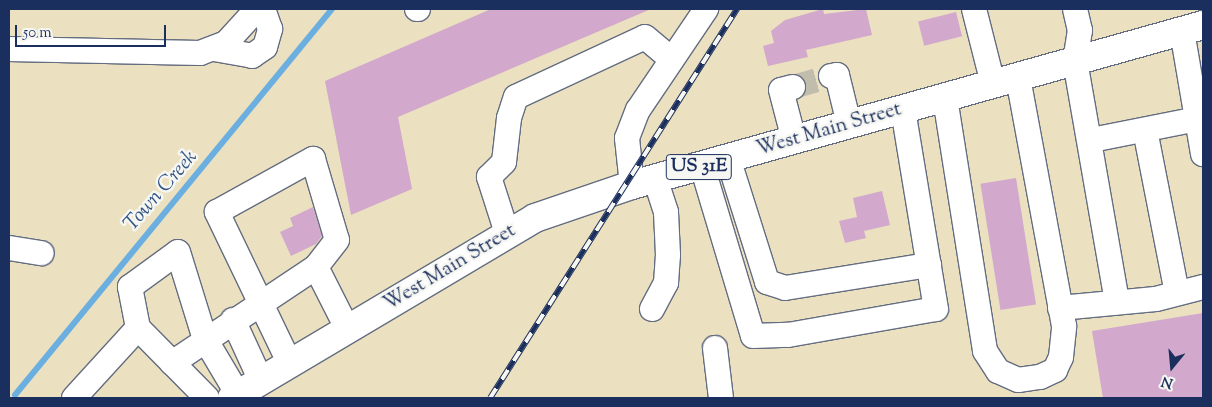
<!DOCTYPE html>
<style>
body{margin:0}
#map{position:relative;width:1212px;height:407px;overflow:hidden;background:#ebe1c0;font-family:"Sorts Mill Goudy",serif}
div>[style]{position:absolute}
.stream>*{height:6px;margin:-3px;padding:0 3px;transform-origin:3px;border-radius:3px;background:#6baee0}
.building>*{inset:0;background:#d2a8cc;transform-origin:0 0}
.minor-tunnel>*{height:24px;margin-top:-12px;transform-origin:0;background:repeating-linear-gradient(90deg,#c1bdac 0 24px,transparent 0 36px)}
.roads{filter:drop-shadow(1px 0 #646d80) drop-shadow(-1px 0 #646d80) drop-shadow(0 1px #646d80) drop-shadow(0 -1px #646d80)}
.minor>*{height:24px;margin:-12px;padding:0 12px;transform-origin:12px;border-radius:12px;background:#fff}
.major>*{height:28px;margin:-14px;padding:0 14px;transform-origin:14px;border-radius:14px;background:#fff}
.rail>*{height:5.5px;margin-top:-2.75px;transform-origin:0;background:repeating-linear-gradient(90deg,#f6f6f2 0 11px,#1b2f5e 0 22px);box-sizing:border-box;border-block:1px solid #1b2f5e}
span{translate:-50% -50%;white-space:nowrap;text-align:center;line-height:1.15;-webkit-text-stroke:5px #f6f6f2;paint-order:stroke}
.shield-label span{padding:1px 4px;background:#f6f6f2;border:1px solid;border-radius:4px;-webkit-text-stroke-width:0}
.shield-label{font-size:19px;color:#1b2f5e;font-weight:700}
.street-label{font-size:20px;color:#1b2f5e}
.water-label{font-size:21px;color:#335585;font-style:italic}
.frame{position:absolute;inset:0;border:10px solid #1b2f5e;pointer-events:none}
.north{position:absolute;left:1147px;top:342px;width:50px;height:50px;-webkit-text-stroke:4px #f6f6f2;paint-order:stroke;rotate:197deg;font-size:14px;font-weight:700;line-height:20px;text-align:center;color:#1b2f5e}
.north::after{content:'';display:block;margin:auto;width:18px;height:22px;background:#1b2f5e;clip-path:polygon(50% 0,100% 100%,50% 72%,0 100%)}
.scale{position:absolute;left:15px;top:25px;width:151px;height:22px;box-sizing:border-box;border:2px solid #1b2f5e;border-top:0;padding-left:6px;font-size:15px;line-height:18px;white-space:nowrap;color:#1b2f5e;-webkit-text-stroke:4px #f6f6f2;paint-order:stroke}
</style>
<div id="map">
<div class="stream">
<div style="left:15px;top:395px;width:499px;rotate:-50.6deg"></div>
</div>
<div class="building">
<div style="clip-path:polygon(491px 9px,651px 9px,398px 117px,412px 189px,351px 215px,325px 81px)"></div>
<div style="clip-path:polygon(823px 9px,824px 14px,866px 9px,872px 35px,806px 50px,808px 57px,768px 66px,763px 46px,774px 43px,771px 31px,785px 20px)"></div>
<div style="left:956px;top:12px;width:25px;height:39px;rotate:76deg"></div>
<div style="left:1016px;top:178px;width:128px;height:36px;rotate:81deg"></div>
<div style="clip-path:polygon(882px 191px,890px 225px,864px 231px,866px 238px,845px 243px,839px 221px,857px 217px,853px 198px)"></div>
<div style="clip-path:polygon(313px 207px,322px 236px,316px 244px,291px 256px,280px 232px,293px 226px,290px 218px)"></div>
<div style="clip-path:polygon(1203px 313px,1203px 398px,1103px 398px,1092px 331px)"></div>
</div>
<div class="minor-tunnel">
<div style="left:793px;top:87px;width:40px;rotate:-16deg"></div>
</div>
<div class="roads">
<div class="minor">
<div style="left:417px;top:9px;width:1px"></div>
<div style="left:974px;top:9px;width:77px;rotate:75.8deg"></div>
<div style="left:1075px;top:9px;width:22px;rotate:77deg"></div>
<div style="left:1080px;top:30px;width:31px;rotate:99deg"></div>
<div style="left:1075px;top:61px;width:245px;rotate:80.1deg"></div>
<div style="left:1182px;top:31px;width:125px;rotate:80.3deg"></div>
<div style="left:9px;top:49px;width:191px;rotate:1.2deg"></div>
<div style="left:200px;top:53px;width:28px;rotate:-21deg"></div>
<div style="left:226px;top:43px;width:46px;rotate:-47.6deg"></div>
<div style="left:214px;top:49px;width:39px;rotate:10deg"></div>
<div style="left:252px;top:56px;width:16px;rotate:-35deg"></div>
<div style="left:265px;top:47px;width:19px;rotate:-74deg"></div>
<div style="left:270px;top:29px;width:21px;rotate:-109deg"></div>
<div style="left:831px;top:76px;width:6px;rotate:-9deg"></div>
<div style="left:837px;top:75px;width:50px;rotate:76.2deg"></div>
<div style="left:793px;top:87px;width:12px;rotate:166deg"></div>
<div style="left:781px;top:90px;width:52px;rotate:75.4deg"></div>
<div style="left:945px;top:98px;width:256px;rotate:81deg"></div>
<div style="left:985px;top:351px;width:24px;rotate:57deg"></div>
<div style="left:998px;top:371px;width:22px;rotate:24deg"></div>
<div style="left:1018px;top:380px;width:22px;rotate:-8deg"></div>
<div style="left:1040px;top:377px;width:17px;rotate:-25deg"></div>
<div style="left:1055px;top:370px;width:14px;rotate:-65deg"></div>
<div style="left:1061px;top:357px;width:31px;rotate:-84deg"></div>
<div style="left:1064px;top:326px;width:253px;rotate:-100.5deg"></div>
<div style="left:1145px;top:130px;width:166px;rotate:78.9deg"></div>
<div style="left:1092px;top:140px;width:107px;rotate:-11.3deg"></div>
<div style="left:728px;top:158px;width:130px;rotate:72.5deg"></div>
<div style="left:767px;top:282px;width:19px;rotate:18deg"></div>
<div style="left:785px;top:288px;width:146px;rotate:-9.1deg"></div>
<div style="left:702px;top:166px;width:177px;rotate:73.3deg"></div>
<div style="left:753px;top:336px;width:35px;rotate:-2deg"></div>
<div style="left:788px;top:335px;width:150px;rotate:-10deg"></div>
<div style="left:936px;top:309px;width:203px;rotate:-99.4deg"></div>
<div style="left:632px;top:185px;width:47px;rotate:-96.1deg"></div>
<div style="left:627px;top:138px;width:30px;rotate:-69deg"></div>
<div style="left:638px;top:110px;width:122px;rotate:-56deg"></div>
<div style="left:507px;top:233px;width:59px;rotate:-107.8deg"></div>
<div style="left:489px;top:177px;width:21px;rotate:-45deg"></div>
<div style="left:504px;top:162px;width:44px;rotate:-83.5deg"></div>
<div style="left:509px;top:118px;width:22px;rotate:-72deg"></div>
<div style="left:516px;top:97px;width:142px;rotate:-24.9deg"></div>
<div style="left:645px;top:37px;width:35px;rotate:40deg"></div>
<div style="left:9px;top:248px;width:33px;rotate:9deg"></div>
<div style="left:1060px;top:308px;width:96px;rotate:-5.4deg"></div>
<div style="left:1156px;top:299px;width:49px;rotate:-14.3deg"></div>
<div style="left:652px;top:309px;width:30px;rotate:-62deg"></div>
<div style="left:666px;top:283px;width:28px;rotate:-86deg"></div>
<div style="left:668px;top:255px;width:43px;rotate:-92.7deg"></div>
<div style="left:666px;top:212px;width:35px;rotate:-108deg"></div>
<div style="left:233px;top:320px;width:67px;rotate:65.3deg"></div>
<div style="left:138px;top:328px;width:42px;rotate:-101deg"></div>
<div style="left:130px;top:287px;width:59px;rotate:-36.1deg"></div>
<div style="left:178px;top:252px;width:91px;rotate:72.8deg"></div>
<div style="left:205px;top:339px;width:69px;rotate:59.3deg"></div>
<div style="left:715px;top:348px;width:50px;rotate:83.2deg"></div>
<div style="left:172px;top:363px;width:173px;rotate:-33.7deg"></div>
<div style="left:316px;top:267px;width:71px;rotate:63.1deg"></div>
<div style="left:290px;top:364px;width:169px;rotate:-115.7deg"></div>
<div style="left:217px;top:212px;width:110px;rotate:-28.9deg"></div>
<div style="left:313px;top:159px;width:84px;rotate:73.5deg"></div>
<div style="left:337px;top:240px;width:34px;rotate:128deg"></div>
<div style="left:74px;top:398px;width:95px;rotate:-47.6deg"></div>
<div style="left:138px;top:328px;width:98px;rotate:45.4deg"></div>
</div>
<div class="major">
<div style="left:232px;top:398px;width:352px;rotate:-30.7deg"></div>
<div style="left:535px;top:218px;width:102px;rotate:-18.8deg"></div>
<div style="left:632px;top:185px;width:593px;rotate:-15.65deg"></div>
</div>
</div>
<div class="rail">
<div style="left:490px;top:398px;width:461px;rotate:-57.6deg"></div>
</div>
<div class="shield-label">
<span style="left:699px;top:167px">US 31E</span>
</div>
<div class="street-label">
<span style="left:829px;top:130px;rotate:-16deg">West Main Street</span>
<span style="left:450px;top:268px;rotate:-31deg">West Main Street</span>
</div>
<div class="water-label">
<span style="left:161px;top:191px;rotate:-49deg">Town Creek</span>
</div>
<div class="frame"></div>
<div class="north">N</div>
<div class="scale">50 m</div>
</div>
